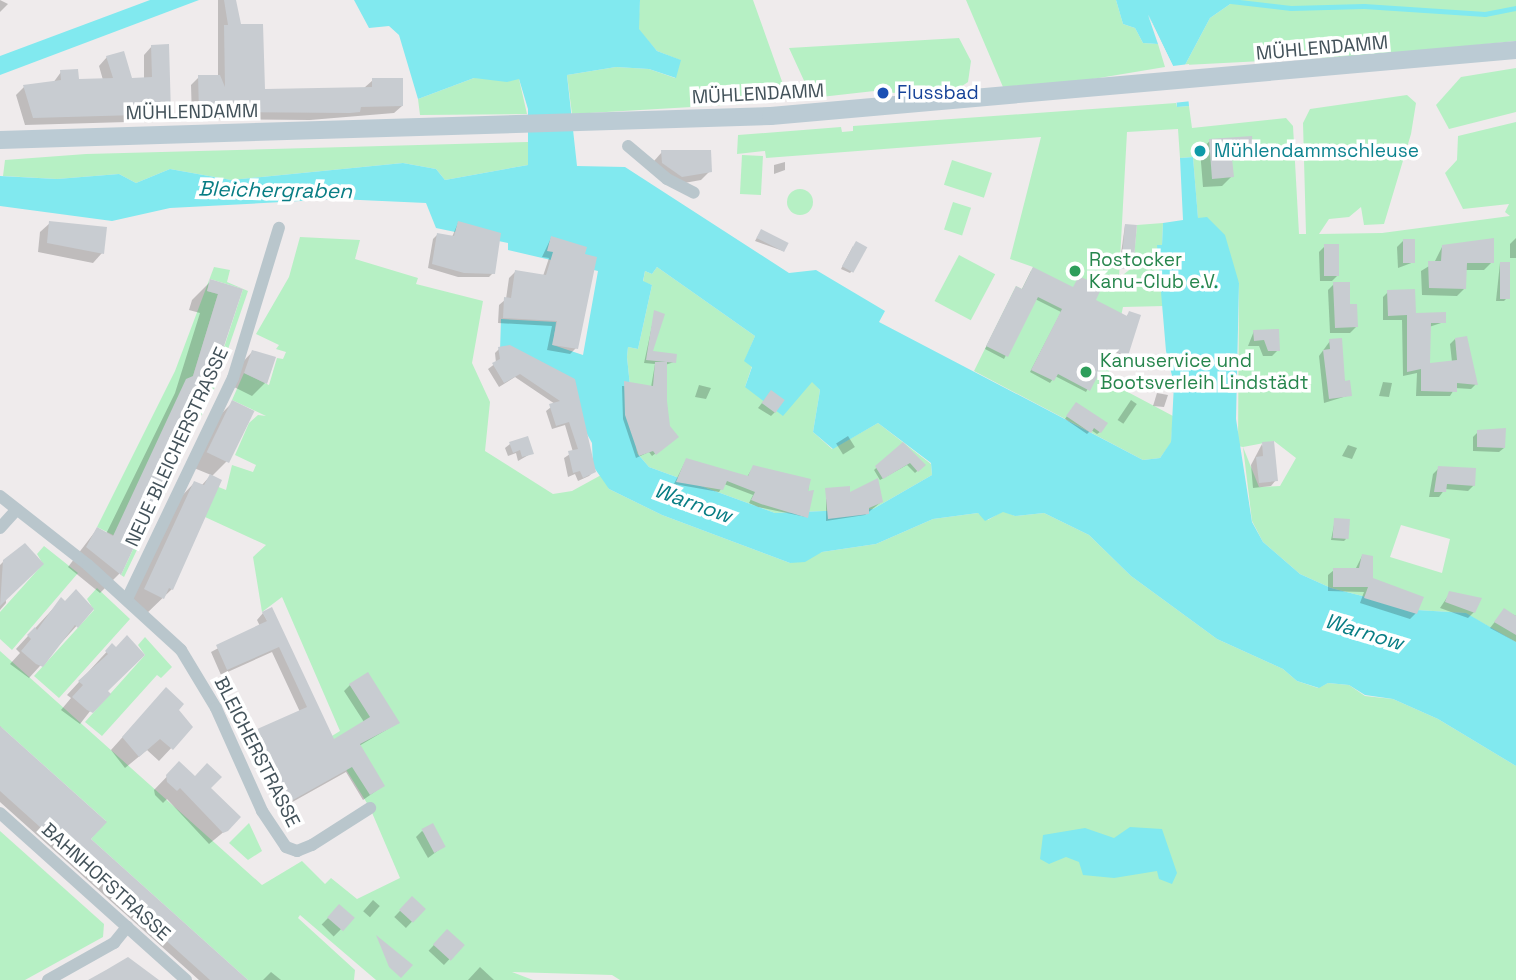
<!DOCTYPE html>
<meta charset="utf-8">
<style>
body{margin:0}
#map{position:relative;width:1516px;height:980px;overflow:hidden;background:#efebec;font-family:"Space Grotesk",sans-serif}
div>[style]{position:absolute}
.green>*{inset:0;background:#b6f0c4;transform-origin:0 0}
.round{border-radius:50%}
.water>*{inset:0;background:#81e9ef}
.pier>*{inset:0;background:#efebec}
.shadow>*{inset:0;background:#0003;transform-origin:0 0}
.stream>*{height:4.5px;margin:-2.25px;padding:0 2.25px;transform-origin:2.25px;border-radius:2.25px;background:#81e9ef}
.building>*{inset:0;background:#c8ccd1;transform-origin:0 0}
.minor>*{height:12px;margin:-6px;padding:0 6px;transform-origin:6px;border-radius:6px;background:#b9c6cc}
.secondary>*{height:18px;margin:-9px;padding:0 9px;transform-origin:9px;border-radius:9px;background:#bbcbd4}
.dots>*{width:19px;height:19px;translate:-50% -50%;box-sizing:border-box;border:4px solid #fff;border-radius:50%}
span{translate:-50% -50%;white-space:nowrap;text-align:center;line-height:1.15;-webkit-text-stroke:7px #fff;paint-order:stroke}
.street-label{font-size:19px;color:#43525a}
.transit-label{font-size:19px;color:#164399}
.left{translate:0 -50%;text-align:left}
.culture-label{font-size:19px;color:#0d838f}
.leisure-label{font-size:19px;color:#27864d}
.water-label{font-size:21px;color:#087d84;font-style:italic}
</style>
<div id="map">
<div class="green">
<div style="clip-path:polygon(640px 0,753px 0,784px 87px,776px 102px,572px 114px,567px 75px,616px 67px,649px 69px,675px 78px,680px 60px,657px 51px,638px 29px)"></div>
<div style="clip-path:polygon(966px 0,1116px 0,1123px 24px,1135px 28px,1143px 43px,1158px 44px,1165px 67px,1087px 80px,1003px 87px)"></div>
<div style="clip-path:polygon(1236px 0,1516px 0,1516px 41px,1379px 55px,1185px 65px,1210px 18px)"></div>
<div style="clip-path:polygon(959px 38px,971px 61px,968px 82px,959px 88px,892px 93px,892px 89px,812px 98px,789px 48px)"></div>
<div style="clip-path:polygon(1516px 68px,1516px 112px,1449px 129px,1436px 105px,1461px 77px)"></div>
<div style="clip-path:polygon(474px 78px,519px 79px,527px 114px,420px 115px,418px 99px)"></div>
<div style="clip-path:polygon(evenodd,1407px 95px,1416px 103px,1411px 134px,1384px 224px,1364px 225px,1361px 207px,1349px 217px,1329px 219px,1319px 234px,1382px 233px,1510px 216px,1505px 212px,1509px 204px,1463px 209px,1445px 173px,1457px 160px,1458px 136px,1516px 122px,1516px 642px,1465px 613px,1417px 610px,1331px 588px,1300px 574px,1263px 542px,1252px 521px,1243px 447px,1238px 446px,1239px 283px,1198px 219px,1193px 157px,1180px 158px,1178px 129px,1127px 132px,1119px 278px,1133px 267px,1137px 225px,1163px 223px,1162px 245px,1158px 245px,1164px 306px,1123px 307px,1107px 381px,1173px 416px,1171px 443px,1160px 458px,1143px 460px,974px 371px,1016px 286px,1022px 289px,1033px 267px,1010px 259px,1041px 137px,766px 158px,765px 151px,737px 154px,738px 135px,841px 127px,842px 132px,853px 131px,853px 126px,1176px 103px,1177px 107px,1189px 106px,1192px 128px,1286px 118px,1293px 126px,1299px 234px,1306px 234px,1303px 123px,1310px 109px,1407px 95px,1274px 441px,1296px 458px,1280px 486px,1259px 487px,1243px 447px,1274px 441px,1407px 95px,1401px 525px,1450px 539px,1442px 573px,1390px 557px,1401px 525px)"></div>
<div style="clip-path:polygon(528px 142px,528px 165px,445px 180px,436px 169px,403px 163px,231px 180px,170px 169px,136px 183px,119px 174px,57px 179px,3px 176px,5px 160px,86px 154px)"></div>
<div style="left:742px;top:155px;width:21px;height:39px;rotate:3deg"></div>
<div style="left:952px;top:160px;width:42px;height:26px;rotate:18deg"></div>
<div class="round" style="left:787px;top:189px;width:26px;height:26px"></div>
<div style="left:953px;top:202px;width:19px;height:29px;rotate:18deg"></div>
<div style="clip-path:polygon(300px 237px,360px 240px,355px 259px,418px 278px,416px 284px,483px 301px,472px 363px,490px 402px,485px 451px,553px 494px,572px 491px,603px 474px,609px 489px,662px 515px,790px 563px,822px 552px,876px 544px,933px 519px,978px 513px,988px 520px,1003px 511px,1015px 516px,1044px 513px,1089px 535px,1131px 576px,1217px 639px,1283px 669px,1297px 681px,1318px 688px,1328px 683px,1349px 685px,1365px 696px,1393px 699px,1438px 719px,1516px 766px,1516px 980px,620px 980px,612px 975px,512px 972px,533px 980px,376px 980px,300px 915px,298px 918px,355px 970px,354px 980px,248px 980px,91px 839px,106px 821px,0 726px,0 651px,262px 885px,302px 861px,325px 884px,331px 878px,357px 899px,400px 878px,370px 808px,327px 739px,340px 731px,282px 597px,262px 612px,253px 557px,266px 545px,205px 517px,216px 486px,226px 490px,232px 465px,253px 472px,256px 465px,235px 455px,249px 423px,258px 415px,266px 416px,232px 400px,244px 373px,269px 385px,277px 358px,283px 359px,286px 352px,276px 349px,279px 345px,256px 334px,289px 277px)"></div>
<div style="left:959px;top:255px;width:41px;height:52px;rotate:28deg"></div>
<div style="clip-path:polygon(214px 267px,230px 270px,227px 282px,248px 291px,215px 387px,124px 577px,121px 575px,215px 375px,243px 289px,210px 279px,207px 291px,218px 294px,193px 376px,115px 536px,97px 527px,175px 371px)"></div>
<div style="clip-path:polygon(657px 267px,755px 336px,745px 360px,752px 366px,745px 387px,812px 381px,820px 390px,813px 432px,832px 449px,878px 423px,931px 464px,932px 475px,873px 509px,775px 513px,649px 467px,637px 453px,627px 357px,628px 347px,638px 349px,652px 285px,643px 282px,645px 271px,652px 274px)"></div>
<div style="clip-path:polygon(44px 546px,78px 573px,12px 650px,0 639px,0 612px,43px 564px,37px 554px)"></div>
<div style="clip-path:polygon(97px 588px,130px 619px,59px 698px,34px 676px,94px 610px,87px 599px)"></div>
<div style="clip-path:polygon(145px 637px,172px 667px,161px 678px,157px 675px,102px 736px,85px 722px,145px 655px,138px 645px)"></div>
<div style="clip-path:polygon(249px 823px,262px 851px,248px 860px,229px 843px)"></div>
<div style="clip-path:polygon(0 831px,104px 924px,103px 937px,25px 980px,0 980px)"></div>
</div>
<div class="water">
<div style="clip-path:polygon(150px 0,199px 0,0 75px,0 56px)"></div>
<div style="clip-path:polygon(evenodd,354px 0,640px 0,639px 29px,657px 51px,681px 60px,676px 78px,649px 69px,616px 67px,567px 75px,577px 166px,625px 167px,789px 273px,816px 270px,885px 311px,879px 322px,1143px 460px,1160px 458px,1171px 442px,1174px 384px,1166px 351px,1157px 245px,1162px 245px,1163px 223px,1183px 220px,1180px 158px,1193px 157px,1198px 218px,1207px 217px,1225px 235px,1239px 283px,1236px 419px,1252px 522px,1263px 542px,1300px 574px,1331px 588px,1417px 610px,1466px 613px,1516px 642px,1516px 766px,1438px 719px,1393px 699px,1365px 695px,1349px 685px,1328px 683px,1319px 688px,1297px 681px,1283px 669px,1217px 639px,1131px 576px,1089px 535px,1044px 513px,1015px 516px,1003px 512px,985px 521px,978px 513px,933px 519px,876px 544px,822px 552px,805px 562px,790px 563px,662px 515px,609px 489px,593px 466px,592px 443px,559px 384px,500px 351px,501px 319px,556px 322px,553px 345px,583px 355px,598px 271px,508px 250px,508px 243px,436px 228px,426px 203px,338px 199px,170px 208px,112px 221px,0 206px,0 176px,57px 179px,119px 174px,136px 183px,170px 169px,231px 180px,403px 163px,436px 169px,445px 180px,528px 165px,528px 109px,519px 79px,507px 82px,474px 78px,418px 99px,399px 35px,389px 26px,369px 28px,354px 0,657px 267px,755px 336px,744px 361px,752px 367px,745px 387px,783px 416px,812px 382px,820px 390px,813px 432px,833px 449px,878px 423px,931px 463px,932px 475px,873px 509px,775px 513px,649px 467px,637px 453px,627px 357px,628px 347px,638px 349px,652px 285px,643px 281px,645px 271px,652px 274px,657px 267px)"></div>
<div style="clip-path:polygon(1116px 0,1236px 0,1210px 18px,1185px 65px,1189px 106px,1177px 107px,1173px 66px,1148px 15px,1158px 44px,1143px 43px,1135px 28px,1123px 24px)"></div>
<div style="clip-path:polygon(1130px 827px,1162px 829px,1177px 873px,1172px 884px,1159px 879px,1157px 871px,1114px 878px,1083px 875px,1079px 862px,1066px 857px,1049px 864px,1040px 859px,1043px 835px,1085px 828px,1114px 838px)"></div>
</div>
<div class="pier">
<div style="clip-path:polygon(1148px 14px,1173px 66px,1189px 64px,1192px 101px,1173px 103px,1170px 67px)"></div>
</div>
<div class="shadow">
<div style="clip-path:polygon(0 0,8px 4px,0 12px)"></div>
<div style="clip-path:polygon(218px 0,232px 0,263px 91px,364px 88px,373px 80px,402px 106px,394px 113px,310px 120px,192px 119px,191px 85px,199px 77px,218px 76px)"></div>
<div style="clip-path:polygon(152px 46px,169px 113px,161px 121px,25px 125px,16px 95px,24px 87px,53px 83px,61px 72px,77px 81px,103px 80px,99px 66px,107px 57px,130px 80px,144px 79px,144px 55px)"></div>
<div style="clip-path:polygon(1210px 141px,1251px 146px,1242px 156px,1230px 157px,1232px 176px,1222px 186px,1203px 187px,1200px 150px)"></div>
<div style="clip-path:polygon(662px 152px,710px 171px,701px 180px,673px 185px,654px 161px)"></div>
<div style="clip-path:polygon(785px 162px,785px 170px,774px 174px,774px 165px)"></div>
<div style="clip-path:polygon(50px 223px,102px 253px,93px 263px,38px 252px,40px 232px)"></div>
<div style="clip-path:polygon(458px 223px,493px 273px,489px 277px,458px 277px,428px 268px,433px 239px,437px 235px,452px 237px)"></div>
<div style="clip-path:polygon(1125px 225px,1131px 266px,1129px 269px,1119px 268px)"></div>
<div style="clip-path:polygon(759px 234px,783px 251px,755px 241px)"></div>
<div style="clip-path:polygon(551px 238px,576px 348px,570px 354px,547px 350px,552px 326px,498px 323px,499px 305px,506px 299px,509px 278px,515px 272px,543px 276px,549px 258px,542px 257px)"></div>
<div style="clip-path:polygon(1516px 238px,1516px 258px,1510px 258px,1510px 244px)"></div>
<div style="clip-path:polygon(1403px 241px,1414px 262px,1398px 268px,1397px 247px)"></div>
<div style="clip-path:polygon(853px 246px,852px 271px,850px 273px,841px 269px)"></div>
<div style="clip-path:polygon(1325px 246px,1338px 275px,1332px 281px,1320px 281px,1319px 252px)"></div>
<div style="clip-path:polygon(1442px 247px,1492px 262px,1484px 270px,1465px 270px,1465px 288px,1457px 296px,1422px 295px,1421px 271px,1434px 263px)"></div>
<div style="clip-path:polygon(1500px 263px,1506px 299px,1504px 301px,1496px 301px)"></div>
<div style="clip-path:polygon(1031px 271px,1126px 317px,1129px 313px,1126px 355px,1108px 352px,1086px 392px,1055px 376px,1050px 383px,1030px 372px,1061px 312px,1035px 299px,1004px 359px,985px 349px,1014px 291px,1021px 291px)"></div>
<div style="clip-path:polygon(211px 281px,241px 291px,182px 441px,168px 455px,174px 458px,119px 574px,100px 593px,68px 567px,97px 529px,106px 534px,175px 393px,200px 313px,189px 310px,192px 300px)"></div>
<div style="clip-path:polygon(1334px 284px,1356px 327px,1350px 333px,1330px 333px,1328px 290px)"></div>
<div style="clip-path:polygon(1388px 292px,1414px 314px,1444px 322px,1429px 327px,1428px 365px,1452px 362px,1450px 344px,1455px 339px,1476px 384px,1471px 389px,1455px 388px,1450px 396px,1416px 396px,1417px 373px,1403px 376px,1402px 320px,1383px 320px,1383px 297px)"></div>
<div style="clip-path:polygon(655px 312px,651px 352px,674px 362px,665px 365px,668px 427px,674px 439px,652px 456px,649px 452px,636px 458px,623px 419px,622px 386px,651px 387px,655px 364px,644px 363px)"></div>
<div style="clip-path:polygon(1254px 331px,1278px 350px,1272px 356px,1263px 356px,1259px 346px,1248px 346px)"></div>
<div style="clip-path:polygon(1330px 341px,1350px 395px,1324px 403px,1319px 356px)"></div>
<div style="clip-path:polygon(499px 349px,573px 381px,594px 471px,589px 476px,578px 481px,575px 474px,568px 477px,564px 458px,573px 452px,565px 425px,552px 429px,546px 411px,555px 404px,515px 377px,499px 387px,488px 369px,496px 363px,495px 353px)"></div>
<div style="clip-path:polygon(252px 352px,273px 358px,265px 383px,252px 396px,232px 386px,240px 365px)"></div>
<div style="clip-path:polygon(1383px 382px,1392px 383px,1389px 397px,1379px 396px)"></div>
<div style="clip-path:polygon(699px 385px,711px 388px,706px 399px,695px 397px)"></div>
<div style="clip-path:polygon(771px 392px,775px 412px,771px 416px,758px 408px)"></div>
<div style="clip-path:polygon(1157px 393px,1168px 395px,1164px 407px,1153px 406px)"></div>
<div style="left:1131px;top:400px;width:7px;height:24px;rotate:34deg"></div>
<div style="clip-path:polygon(233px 402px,227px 461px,211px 477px,172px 589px,145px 615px,128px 607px,177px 501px,194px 483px,201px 486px,211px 475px,194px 468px,218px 417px)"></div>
<div style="clip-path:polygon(1074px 406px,1100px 432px,1097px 434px,1091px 430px,1087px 434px,1065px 419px)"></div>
<div style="clip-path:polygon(1478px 432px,1504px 448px,1499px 452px,1473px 451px,1473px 437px)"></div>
<div style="left:848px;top:436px;width:13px;height:14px;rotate:58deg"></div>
<div style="clip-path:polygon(510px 444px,532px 453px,518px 461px,516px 453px,508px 456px,505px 448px)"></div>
<div style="clip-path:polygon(903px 444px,924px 465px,915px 473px,907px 465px,880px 480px,874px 470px)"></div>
<div style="clip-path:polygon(1262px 444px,1276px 480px,1271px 486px,1253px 488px,1251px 465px)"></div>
<div style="clip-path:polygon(1348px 445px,1357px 448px,1352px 459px,1342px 456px)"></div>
<div style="clip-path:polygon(686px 460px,747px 477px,753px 467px,809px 480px,806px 517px,758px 507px,749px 503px,753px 495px,724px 484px,719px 492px,674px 484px)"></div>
<div style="clip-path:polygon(1439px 468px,1474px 485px,1468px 491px,1445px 489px,1439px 497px,1429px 497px,1433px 474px)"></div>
<div style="clip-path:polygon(826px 490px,848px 495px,881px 502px,865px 515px,826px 521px)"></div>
<div style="clip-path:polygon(1335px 520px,1346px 539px,1344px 541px,1331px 540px)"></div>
<div style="clip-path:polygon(1362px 556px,1371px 579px,1416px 613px,1410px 619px,1360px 603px,1364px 592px,1328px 591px,1328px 575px,1334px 570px,1355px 570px)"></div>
<div style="clip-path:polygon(4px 561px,6px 603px,0 610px,0 565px)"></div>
<div style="clip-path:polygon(1450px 593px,1474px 612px,1468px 618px,1440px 608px)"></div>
<div style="clip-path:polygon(61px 600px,92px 609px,29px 678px,10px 664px,20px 653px,16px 649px)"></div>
<div style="clip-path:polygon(1504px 610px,1516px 616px,1516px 642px,1490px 628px)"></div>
<div style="clip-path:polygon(263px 613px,333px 742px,364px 722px,344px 691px,350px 685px,398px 723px,359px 746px,383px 786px,363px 800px,346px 772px,287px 805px,250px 738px,300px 712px,272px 652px,221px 675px,211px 652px,260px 626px,257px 620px)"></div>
<div style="clip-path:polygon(112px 646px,105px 692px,80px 724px,61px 710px,71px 698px,67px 695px)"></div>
<div style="clip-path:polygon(154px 702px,177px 710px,191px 727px,159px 761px,147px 750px,125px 768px,111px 750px)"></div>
<div style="clip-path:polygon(0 726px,89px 839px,246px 980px,199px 980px,0 802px)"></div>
<div style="clip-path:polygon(179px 764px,209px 788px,226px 830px,209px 844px,167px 799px,163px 803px,155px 795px,154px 790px)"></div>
<div style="clip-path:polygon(422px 831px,444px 846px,428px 858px,416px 837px)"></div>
<div style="left:412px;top:898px;width:16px;height:26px;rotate:43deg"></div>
<div style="left:373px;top:900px;width:9px;height:15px;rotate:41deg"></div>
<div style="left:340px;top:906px;width:17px;height:26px;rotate:45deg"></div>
<div style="left:447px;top:931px;width:21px;height:27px;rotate:43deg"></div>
<div style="clip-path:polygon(480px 967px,494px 980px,468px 980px)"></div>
<div style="clip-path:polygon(271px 972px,281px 980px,263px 980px)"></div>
</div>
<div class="stream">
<div style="left:1231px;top:1px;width:60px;rotate:6.7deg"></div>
<div style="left:1291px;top:8px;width:73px;rotate:-1.6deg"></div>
<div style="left:1364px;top:6px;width:121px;rotate:3.8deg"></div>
<div style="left:1485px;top:14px;width:32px;rotate:-11deg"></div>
</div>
<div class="building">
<div style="clip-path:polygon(224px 0,236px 0,241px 24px,263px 24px,265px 89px,372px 87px,372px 78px,403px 78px,403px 106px,361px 107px,360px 112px,350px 113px,199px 112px,198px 75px,220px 75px,225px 87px,224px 25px,228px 25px)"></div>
<div style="clip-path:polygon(169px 44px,171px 114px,33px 118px,23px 85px,61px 80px,60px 70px,78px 69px,79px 79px,113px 78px,106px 56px,124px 51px,132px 78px,152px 77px,151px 45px)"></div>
<div style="clip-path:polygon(1252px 136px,1253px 147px,1231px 149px,1234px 177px,1212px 179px,1209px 139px)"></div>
<div style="clip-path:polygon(661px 150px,711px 150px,712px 172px,682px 177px,662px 163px)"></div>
<div style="clip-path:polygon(49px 221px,107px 227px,104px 254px,47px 243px)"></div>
<div style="clip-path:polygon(458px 221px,501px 233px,495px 274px,464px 273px,432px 264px,437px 233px,454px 236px)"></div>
<div style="left:1125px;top:224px;width:12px;height:42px;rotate:5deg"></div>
<div style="left:761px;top:229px;width:31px;height:10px;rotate:27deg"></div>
<div style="clip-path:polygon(551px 236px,587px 247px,585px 254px,597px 257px,578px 349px,552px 345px,557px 321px,503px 318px,504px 297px,511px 298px,515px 270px,546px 275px,553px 252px,547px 251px)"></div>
<div style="clip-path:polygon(1494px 238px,1494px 263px,1467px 263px,1466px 289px,1429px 288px,1428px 261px,1441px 261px,1442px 245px)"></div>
<div style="left:1403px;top:239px;width:12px;height:24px"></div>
<div style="left:856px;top:241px;width:13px;height:29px;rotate:29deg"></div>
<div style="left:1324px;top:244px;width:15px;height:32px"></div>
<div style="left:1500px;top:262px;width:10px;height:37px"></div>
<div style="clip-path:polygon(1033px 267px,1073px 287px,1079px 276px,1102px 287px,1096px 300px,1127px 316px,1129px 311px,1141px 315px,1128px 356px,1111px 350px,1090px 391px,1058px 374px,1054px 381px,1031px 370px,1062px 309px,1038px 297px,1008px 357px,986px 346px,1016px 286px,1022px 289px)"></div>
<div style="clip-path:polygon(210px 279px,243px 289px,214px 376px,183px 442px,176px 439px,169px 453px,176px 457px,121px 575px,86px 547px,97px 527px,113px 536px,186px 379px,193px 376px,218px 294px,207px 291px)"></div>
<div style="clip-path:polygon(1333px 282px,1350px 282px,1350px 304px,1357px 304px,1358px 327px,1335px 328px)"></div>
<div style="clip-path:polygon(1415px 289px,1416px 313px,1446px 312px,1446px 323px,1431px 323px,1430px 363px,1457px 360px,1455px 338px,1467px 336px,1478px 385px,1457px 383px,1457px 392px,1421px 391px,1421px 369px,1407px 372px,1407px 315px,1388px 316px,1387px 290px)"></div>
<div style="clip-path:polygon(654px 310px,665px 314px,653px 351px,677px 354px,676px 363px,667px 362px,667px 401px,670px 426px,679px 437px,656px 455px,653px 451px,639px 456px,625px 415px,624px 381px,653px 386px,655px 362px,666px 362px,646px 360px)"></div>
<div style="clip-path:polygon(1279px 329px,1280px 351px,1268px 351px,1264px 340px,1254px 341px,1253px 330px)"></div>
<div style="clip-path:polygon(1342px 338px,1345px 381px,1350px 380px,1352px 396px,1329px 399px,1323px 350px,1330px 349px,1329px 339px)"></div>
<div style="clip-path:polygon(510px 345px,575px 379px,596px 472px,583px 478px,580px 471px,573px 473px,568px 451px,578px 449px,569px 422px,556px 426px,549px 404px,560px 401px,520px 374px,504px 383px,492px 363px,500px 359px,498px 347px)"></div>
<div style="clip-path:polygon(252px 350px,276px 357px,267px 384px,244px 373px)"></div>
<div style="left:771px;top:390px;width:17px;height:16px;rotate:36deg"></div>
<div style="left:232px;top:400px;width:25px;height:58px;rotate:26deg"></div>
<div style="clip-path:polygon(1076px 402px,1108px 423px,1101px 433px,1094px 428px,1091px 433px,1066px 416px)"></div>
<div style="clip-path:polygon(1506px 428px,1505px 448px,1477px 447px,1477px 430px)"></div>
<div style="clip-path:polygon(528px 436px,534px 454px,522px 457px,520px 450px,513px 453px,509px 442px)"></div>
<div style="clip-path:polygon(1274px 441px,1278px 481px,1259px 483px,1256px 457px,1263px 456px,1262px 442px)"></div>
<div style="clip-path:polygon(903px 442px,926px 465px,918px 472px,910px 463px,883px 479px,875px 466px)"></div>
<div style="clip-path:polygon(686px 458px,748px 476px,753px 465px,811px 479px,808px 491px,814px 490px,808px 518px,761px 504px,751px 500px,755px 492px,727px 481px,723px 490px,676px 482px)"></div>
<div style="clip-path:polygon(1438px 466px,1476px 468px,1475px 486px,1447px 484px,1446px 492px,1434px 492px)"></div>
<div style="clip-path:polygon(210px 474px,222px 480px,173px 590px,169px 588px,164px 599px,144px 589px,194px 481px,204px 485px)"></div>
<div style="clip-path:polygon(878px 478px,883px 502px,869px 508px,869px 514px,828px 519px,825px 488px,850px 486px,850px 492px)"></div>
<div style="left:1334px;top:518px;width:16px;height:20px;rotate:4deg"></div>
<div style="clip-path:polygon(25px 543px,44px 564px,0 606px,3px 560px)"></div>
<div style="clip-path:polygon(1362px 554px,1373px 556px,1373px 578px,1424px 597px,1417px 614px,1364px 598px,1368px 587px,1333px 587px,1333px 568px,1359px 568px)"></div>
<div style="clip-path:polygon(76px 589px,94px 609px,78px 628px,75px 625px,43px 667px,36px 664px,21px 651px,31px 639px,27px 635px,35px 627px,37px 630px,61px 597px,65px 601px)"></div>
<div style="clip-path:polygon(1449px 591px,1482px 598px,1475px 613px,1445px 602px)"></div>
<div style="clip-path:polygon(272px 607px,334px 739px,370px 717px,349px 684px,368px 672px,400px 723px,360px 744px,385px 786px,370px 795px,352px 767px,293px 800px,276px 776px,255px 730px,307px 707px,279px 647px,227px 670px,216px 645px,267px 621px,262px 612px)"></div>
<div style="clip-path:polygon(1504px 608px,1516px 616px,1516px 635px,1494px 622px)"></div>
<div style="clip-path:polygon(127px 635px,145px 655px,108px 691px,111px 694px,93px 713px,87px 710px,72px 697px,83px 685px,78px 681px,108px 654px,105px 651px,112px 643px,116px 647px)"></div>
<div style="clip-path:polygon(166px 687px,184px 704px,179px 710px,193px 727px,173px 750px,160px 739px,139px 757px,122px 737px)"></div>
<div style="clip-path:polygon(0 726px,107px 822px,91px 839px,248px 980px,210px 980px,0 791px)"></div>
<div style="clip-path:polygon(179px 761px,195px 776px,207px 763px,222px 777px,211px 788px,241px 817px,228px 831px,223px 833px,180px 788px,177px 791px,167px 782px,166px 775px)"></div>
<div style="left:433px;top:823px;width:27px;height:13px;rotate:62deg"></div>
<div style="left:412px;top:896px;width:19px;height:19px;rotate:43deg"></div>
<div style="left:339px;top:904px;width:21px;height:18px;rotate:41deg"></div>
<div style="left:447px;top:929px;width:24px;height:21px;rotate:42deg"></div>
<div style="clip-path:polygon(376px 935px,413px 965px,401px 978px,389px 967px)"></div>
<div style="clip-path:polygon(128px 957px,159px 980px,88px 980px,106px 970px)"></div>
</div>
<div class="minor">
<div style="left:628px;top:146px;width:51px;rotate:40.2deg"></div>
<div style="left:667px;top:179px;width:30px;rotate:27deg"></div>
<div style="left:0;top:496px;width:112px;rotate:38.1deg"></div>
<div style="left:88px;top:565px;width:126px;rotate:42.4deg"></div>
<div style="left:181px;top:650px;width:68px;rotate:58.9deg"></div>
<div style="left:216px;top:708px;width:113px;rotate:65.9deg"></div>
<div style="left:262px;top:811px;width:43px;rotate:56.3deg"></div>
<div style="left:286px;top:847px;width:12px;rotate:20deg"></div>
<div style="left:297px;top:851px;width:16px;rotate:-22deg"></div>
<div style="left:312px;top:845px;width:69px;rotate:-32.5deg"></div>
<div style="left:0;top:528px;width:25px;rotate:-48deg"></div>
<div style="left:127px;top:599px;width:245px;rotate:-64.4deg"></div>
<div style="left:233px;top:378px;width:157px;rotate:-73deg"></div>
<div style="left:0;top:813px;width:250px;rotate:41.9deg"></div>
<div style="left:48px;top:980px;width:76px;rotate:-29.3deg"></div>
<div style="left:114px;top:943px;width:21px;rotate:-51deg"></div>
</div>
<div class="secondary">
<div style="left:0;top:140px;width:771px;rotate:-1.78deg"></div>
<div style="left:771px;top:116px;width:748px;rotate:-5.06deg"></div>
</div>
<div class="dots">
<div style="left:883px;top:93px;background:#1a4fb4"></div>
<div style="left:1200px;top:151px;background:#0f9aa8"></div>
<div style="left:1075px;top:271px;background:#2e9e5b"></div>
<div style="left:1086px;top:372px;background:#2e9e5b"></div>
</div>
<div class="street-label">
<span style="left:1322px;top:48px;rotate:-5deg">MÜHLENDAMM</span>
<span style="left:758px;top:94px;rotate:-3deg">MÜHLENDAMM</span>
<span style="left:192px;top:112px;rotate:-1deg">MÜHLENDAMM</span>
<span style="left:177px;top:447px;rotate:-65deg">NEUE BLEICHERSTRASSE</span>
<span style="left:257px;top:752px;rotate:63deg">BLEICHERSTRASSE</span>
<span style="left:106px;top:882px;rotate:42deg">BAHNHOFSTRASSE</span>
</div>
<div class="transit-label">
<span class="left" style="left:897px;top:93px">Flussbad</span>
</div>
<div class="culture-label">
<span class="left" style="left:1214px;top:151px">Mühlendammschleuse</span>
</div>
<div class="leisure-label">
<span class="left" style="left:1089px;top:271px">Rostocker<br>Kanu-Club e.V.</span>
<span class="left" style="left:1100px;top:372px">Kanuservice und<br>Bootsverleih Lindstädt</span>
</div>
<div class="water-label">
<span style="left:275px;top:190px;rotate:1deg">Bleichergraben</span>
<span style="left:693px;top:503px;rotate:20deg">Warnow</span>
<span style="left:1364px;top:632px;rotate:17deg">Warnow</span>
</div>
</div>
